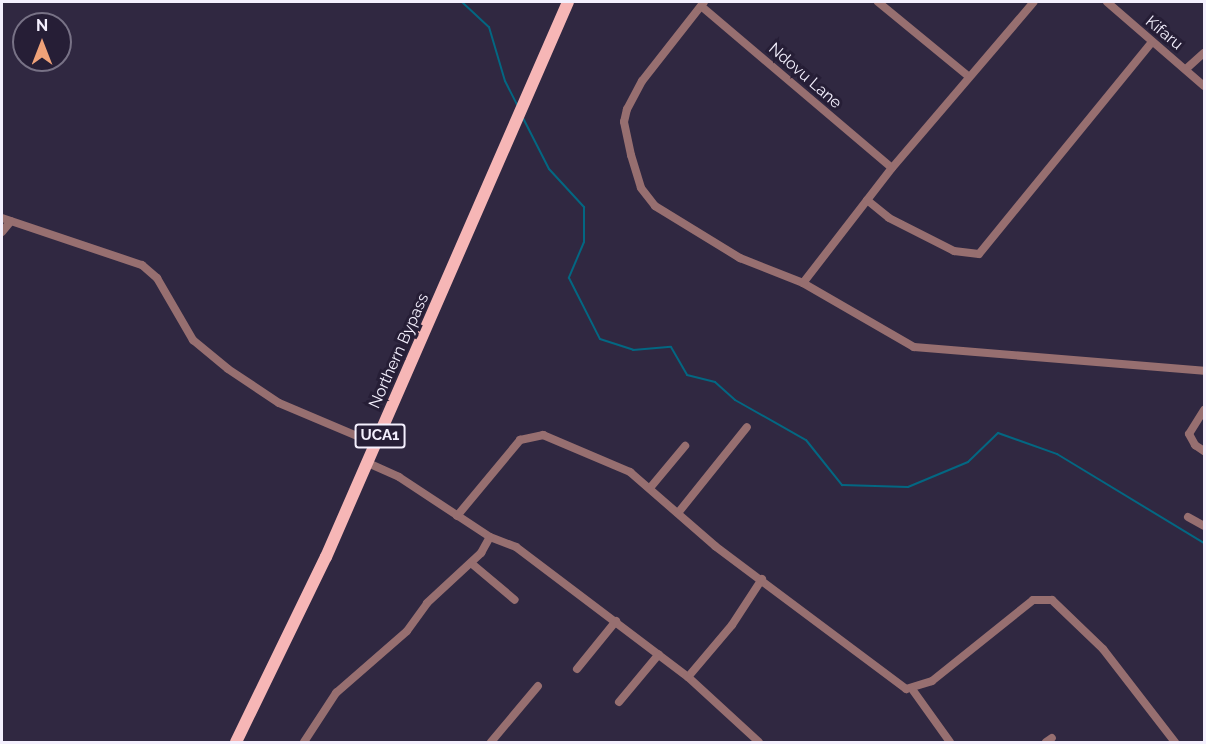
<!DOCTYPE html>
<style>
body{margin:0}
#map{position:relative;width:1206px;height:744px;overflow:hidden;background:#302841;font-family:Raleway,sans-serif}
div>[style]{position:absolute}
.stream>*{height:2px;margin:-1px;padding:0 1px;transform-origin:1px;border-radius:1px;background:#036782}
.street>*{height:8px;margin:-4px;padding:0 4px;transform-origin:4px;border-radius:4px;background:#976f70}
.primary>*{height:12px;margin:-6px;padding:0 6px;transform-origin:6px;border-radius:6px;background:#f6b6b6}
span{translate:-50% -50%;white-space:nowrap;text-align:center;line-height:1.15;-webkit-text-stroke:6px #261e36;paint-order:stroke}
.shield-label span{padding:2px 4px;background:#261e36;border:2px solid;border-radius:4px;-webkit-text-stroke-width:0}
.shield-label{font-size:15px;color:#f4f0fe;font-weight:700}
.street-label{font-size:16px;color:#f4f0fe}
.frame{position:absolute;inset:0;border:3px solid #f4f0fe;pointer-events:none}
.north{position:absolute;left:12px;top:12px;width:60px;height:60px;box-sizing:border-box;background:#261e36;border:2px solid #787286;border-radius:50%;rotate:0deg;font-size:16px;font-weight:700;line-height:24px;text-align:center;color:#f4f0fe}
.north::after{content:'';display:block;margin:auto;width:21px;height:27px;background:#f0a279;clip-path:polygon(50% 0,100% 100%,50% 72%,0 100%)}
</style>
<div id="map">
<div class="stream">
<div style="left:462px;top:2px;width:37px;rotate:43deg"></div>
<div style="left:489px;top:27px;width:56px;rotate:73.5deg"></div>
<div style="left:505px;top:81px;width:29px;rotate:63deg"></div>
<div style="left:523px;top:118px;width:57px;rotate:63deg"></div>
<div style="left:549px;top:169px;width:52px;rotate:47.4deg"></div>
<div style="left:584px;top:207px;width:35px;rotate:90deg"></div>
<div style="left:584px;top:242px;width:39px;rotate:113deg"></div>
<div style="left:569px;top:278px;width:68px;rotate:63.1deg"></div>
<div style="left:600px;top:339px;width:35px;rotate:18deg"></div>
<div style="left:633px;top:350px;width:38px;rotate:-5deg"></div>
<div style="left:671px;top:347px;width:32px;rotate:60deg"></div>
<div style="left:687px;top:375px;width:29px;rotate:14deg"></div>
<div style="left:715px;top:382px;width:27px;rotate:42deg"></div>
<div style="left:735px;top:400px;width:81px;rotate:29.4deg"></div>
<div style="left:806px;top:440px;width:58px;rotate:51.3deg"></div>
<div style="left:842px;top:485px;width:66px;rotate:1.7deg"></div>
<div style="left:908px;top:487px;width:65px;rotate:-22.6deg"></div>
<div style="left:968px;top:462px;width:42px;rotate:-44deg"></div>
<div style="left:998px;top:433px;width:63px;rotate:19.6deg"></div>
<div style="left:1057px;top:454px;width:172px;rotate:31.2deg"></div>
</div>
<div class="street">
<div style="left:704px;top:2px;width:100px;rotate:128.1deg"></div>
<div style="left:642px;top:81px;width:32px;rotate:118deg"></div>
<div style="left:627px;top:109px;width:13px;rotate:103deg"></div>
<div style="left:624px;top:122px;width:34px;rotate:78deg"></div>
<div style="left:631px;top:155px;width:34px;rotate:73deg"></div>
<div style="left:641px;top:188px;width:23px;rotate:52deg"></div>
<div style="left:655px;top:206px;width:100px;rotate:31.5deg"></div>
<div style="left:740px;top:258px;width:68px;rotate:21.6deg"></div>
<div style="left:803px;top:283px;width:128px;rotate:30deg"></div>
<div style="left:914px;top:347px;width:291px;rotate:4.7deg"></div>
<div style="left:878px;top:2px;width:117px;rotate:39.4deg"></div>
<div style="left:1107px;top:2px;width:128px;rotate:40.9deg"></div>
<div style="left:701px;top:6px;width:250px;rotate:40.3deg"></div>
<div style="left:1186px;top:69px;width:24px;rotate:-42deg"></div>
<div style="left:867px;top:200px;width:28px;rotate:39deg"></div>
<div style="left:889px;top:218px;width:73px;rotate:26.9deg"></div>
<div style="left:954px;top:251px;width:25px;rotate:7deg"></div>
<div style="left:979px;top:254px;width:274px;rotate:-50.8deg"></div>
<div style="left:2px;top:218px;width:148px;rotate:18.6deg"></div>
<div style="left:142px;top:265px;width:20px;rotate:41deg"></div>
<div style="left:157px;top:278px;width:72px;rotate:59.9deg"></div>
<div style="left:193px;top:340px;width:45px;rotate:39.6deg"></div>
<div style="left:228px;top:369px;width:61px;rotate:33.7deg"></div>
<div style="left:279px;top:403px;width:105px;rotate:22.9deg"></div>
<div style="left:2px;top:232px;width:14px;rotate:-51deg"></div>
<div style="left:803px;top:283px;width:145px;rotate:-52.3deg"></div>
<div style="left:892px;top:168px;width:218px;rotate:-49.5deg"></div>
<div style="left:1204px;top:410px;width:28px;rotate:122deg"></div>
<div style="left:1189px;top:434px;width:13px;rotate:61deg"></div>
<div style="left:1195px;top:445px;width:11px;rotate:34deg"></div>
<div style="left:368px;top:463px;width:34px;rotate:24deg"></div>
<div style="left:399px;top:477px;width:109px;rotate:33.4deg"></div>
<div style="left:490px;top:537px;width:28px;rotate:21deg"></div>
<div style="left:516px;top:547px;width:216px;rotate:37.1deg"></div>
<div style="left:688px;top:677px;width:96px;rotate:42.5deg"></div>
<div style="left:650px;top:488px;width:55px;rotate:-50.2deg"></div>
<div style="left:678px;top:513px;width:110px;rotate:-51.3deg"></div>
<div style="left:457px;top:516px;width:99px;rotate:-50.3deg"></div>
<div style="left:520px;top:440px;width:24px;rotate:-12deg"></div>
<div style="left:543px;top:435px;width:95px;rotate:23deg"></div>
<div style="left:630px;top:472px;width:113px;rotate:41deg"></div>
<div style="left:715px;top:546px;width:239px;rotate:36.8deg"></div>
<div style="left:906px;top:689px;width:27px;rotate:-17deg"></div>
<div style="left:932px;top:681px;width:129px;rotate:-38.7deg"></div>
<div style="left:1033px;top:600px;width:19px"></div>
<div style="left:1052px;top:600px;width:71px;rotate:43.9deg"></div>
<div style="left:1103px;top:649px;width:118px;rotate:52.3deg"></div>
<div style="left:1188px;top:517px;width:18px;rotate:29deg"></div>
<div style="left:471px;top:563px;width:57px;rotate:40.1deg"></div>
<div style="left:577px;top:669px;width:62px;rotate:-50.9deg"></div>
<div style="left:688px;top:677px;width:68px;rotate:-49.8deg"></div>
<div style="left:732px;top:625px;width:55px;rotate:-56.9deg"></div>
<div style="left:912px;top:689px;width:65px;rotate:54.4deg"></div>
<div style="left:619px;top:702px;width:62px;rotate:-50.2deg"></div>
<div style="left:304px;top:742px;width:59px;rotate:-56.9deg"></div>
<div style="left:336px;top:693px;width:94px;rotate:-41.1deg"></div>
<div style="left:407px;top:631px;width:34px;rotate:-54deg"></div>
<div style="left:427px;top:603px;width:74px;rotate:-42.8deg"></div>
<div style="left:481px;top:553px;width:18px;rotate:-61deg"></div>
<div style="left:491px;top:742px;width:73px;rotate:-50deg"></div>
<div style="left:1046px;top:742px;width:7px;rotate:-34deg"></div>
</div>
<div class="primary">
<div style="left:236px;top:742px;width:206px;rotate:-64.1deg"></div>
<div style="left:326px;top:557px;width:605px;rotate:-66.44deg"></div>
</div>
<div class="shield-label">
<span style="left:380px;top:436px">UCA1</span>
</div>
<div class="street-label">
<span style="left:1164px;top:33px;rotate:40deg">Kifaru</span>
<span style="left:805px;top:76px;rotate:41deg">Ndovu Lane</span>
<span style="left:399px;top:351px;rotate:-66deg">Northern Bypass</span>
</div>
<div class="frame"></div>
<div class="north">N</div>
</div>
